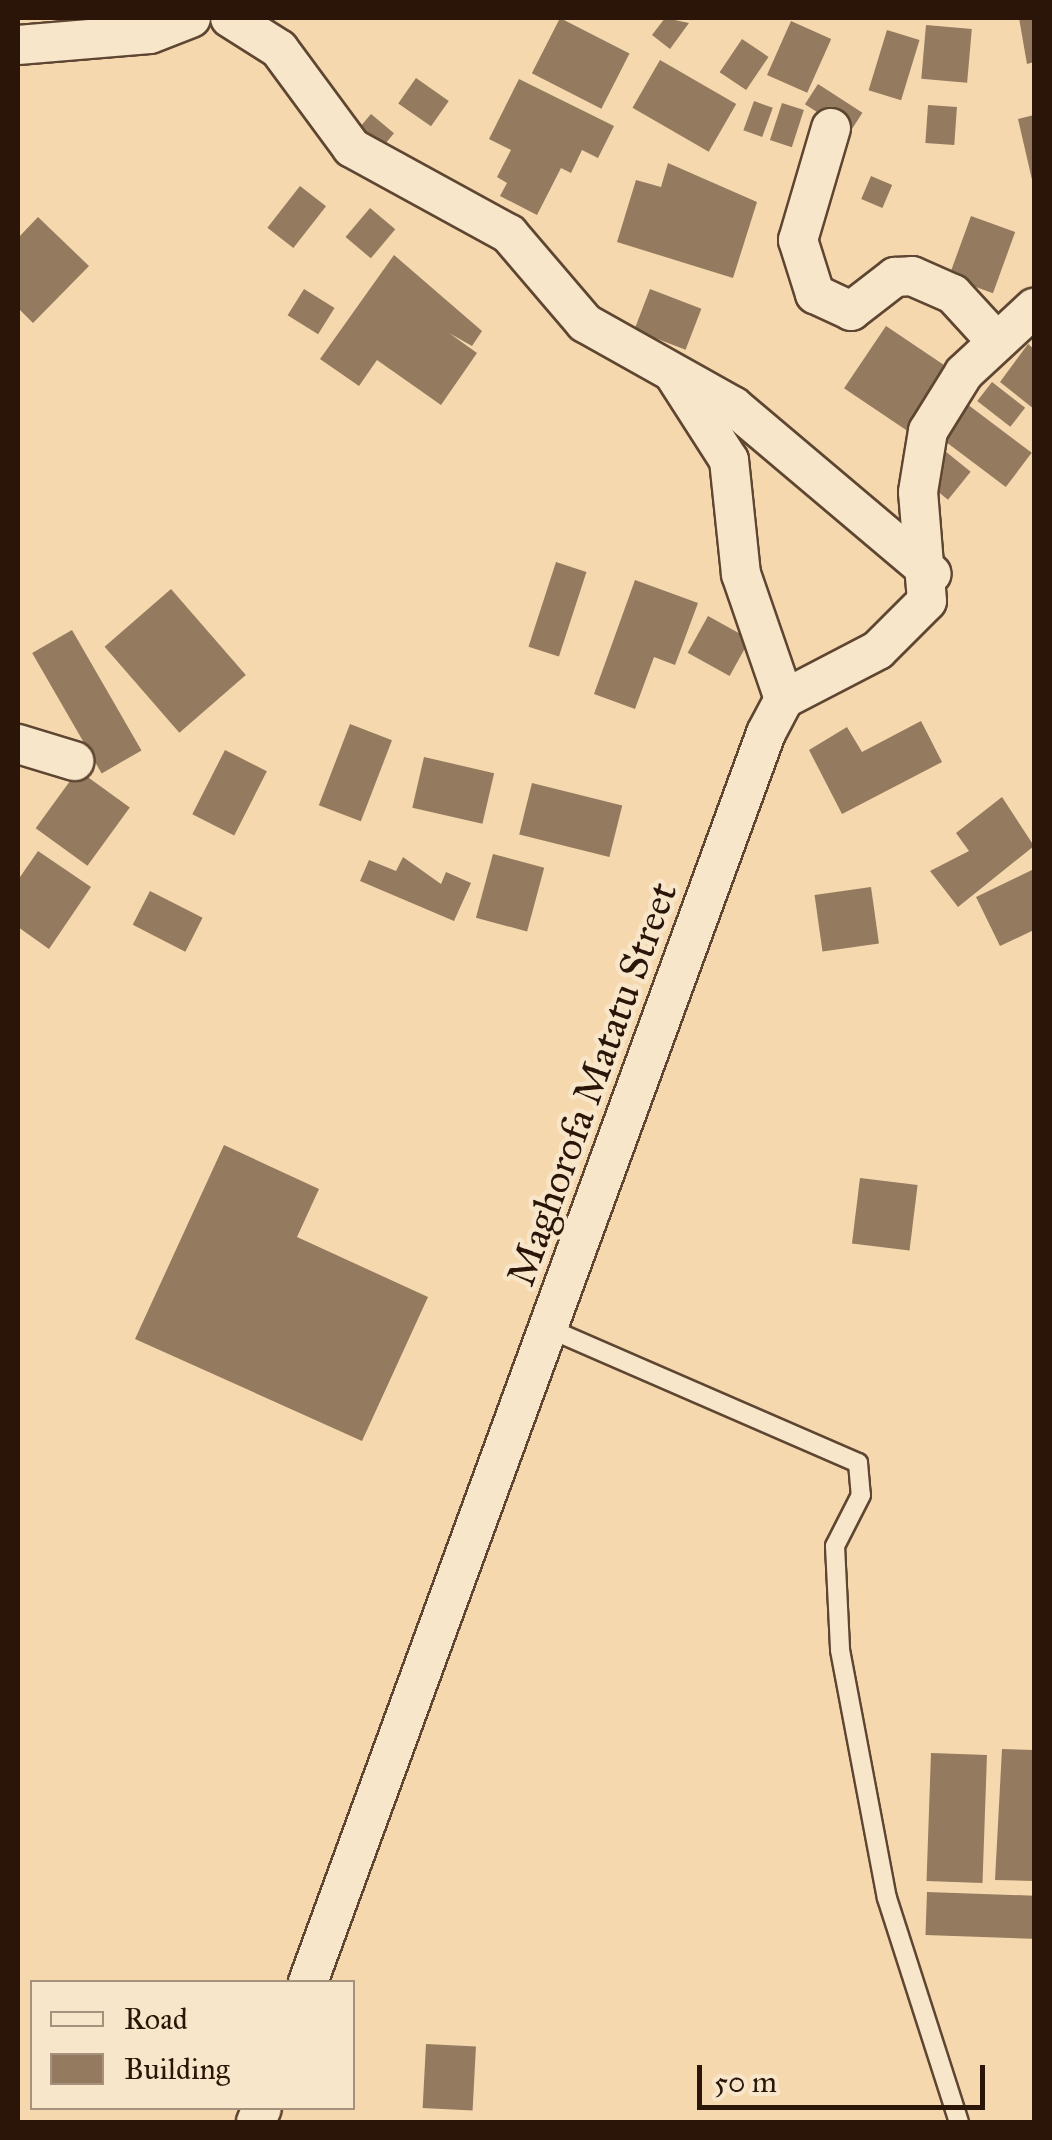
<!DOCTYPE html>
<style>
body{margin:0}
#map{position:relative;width:1052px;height:2140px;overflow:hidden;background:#f5d8ae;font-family:"IM FELL Great Primer",serif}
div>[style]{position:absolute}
.building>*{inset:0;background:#947a5e;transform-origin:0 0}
.roads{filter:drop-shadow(2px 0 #5e4632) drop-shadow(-2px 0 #5e4632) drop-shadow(0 2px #5e4632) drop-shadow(0 -2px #5e4632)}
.lane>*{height:18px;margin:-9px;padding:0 9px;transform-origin:9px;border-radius:9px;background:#f8e6ca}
.street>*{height:38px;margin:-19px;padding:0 19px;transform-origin:19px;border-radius:19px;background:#f8e6ca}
span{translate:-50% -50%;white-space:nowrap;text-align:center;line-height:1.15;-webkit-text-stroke:9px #f8e6ca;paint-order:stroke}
.street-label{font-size:40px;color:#2b1508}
.frame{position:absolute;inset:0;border:20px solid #2b1508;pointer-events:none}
.legend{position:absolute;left:30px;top:1980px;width:325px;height:130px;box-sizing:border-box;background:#f8e6ca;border:2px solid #a6927c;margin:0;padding:12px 18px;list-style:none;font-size:30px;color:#2b1508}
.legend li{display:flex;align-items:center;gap:20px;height:50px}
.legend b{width:50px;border:2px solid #a6927c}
.scale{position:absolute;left:697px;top:2065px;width:288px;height:45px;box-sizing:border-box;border:5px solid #2b1508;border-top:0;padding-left:12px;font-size:30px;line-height:35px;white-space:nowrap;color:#2b1508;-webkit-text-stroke:8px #f8e6ca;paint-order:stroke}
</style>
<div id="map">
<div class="building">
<div style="left:560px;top:18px;width:78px;height:62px;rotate:27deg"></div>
<div style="clip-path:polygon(665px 18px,689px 23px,670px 49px,652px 35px)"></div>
<div style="clip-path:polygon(1019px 18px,1034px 18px,1034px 62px,1027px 64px)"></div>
<div style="left:791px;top:21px;width:44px;height:59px;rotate:24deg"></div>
<div style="left:926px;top:25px;width:46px;height:54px;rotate:5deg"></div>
<div style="left:887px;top:30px;width:34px;height:63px;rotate:17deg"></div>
<div style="left:742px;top:39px;width:32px;height:40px;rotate:34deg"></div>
<div style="left:660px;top:60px;width:88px;height:55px;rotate:30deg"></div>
<div style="left:416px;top:78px;width:40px;height:31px;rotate:35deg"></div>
<div style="clip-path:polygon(519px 79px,614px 126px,598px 158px,582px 150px,571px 173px,561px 168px,537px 215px,500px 196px,507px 183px,497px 177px,511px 150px,489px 139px)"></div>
<div style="left:818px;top:84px;width:53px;height:24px;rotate:33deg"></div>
<div style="left:754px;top:101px;width:20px;height:31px;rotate:20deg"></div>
<div style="left:782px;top:103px;width:23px;height:39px;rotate:18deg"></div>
<div style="left:928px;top:105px;width:29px;height:38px;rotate:4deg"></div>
<div style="left:371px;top:114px;width:30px;height:22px;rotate:40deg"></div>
<div style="clip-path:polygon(1034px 115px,1034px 184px,1033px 184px,1018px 119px)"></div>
<div style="clip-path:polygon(668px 163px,757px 202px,733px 278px,617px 242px,636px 180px,661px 187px)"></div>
<div style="left:871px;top:176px;width:23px;height:25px;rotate:23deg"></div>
<div style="left:300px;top:186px;width:33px;height:53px;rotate:38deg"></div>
<div style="left:370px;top:208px;width:33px;height:38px;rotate:40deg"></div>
<div style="left:971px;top:216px;width:47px;height:65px;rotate:20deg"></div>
<div style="clip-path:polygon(38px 217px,89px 266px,33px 323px,18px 308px,18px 238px)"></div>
<div style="clip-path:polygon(394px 255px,482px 331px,472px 346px,449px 333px,477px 353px,441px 405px,377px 360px,359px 386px,320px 359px)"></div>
<div style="left:304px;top:289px;width:36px;height:31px;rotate:32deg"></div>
<div style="left:650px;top:289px;width:55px;height:44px;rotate:21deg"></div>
<div style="left:886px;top:326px;width:78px;height:75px;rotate:34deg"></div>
<div style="clip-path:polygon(1028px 344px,1034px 349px,1034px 409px,1000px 382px)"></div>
<div style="left:992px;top:382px;width:42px;height:24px;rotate:38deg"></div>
<div style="left:967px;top:404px;width:81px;height:43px;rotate:37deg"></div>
<div style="left:945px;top:451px;width:33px;height:36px;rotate:39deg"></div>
<div style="left:556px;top:562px;width:32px;height:89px;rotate:18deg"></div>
<div style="clip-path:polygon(635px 580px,698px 603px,675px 665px,654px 657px,635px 709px,594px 694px)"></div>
<div style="left:171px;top:589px;width:114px;height:88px;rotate:49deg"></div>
<div style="left:708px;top:616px;width:48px;height:42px;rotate:29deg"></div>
<div style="left:72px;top:630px;width:139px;height:46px;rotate:60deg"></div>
<div style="clip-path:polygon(921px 721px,942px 762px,842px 814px,809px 750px,847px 727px,862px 752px)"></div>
<div style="left:350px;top:724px;width:45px;height:87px;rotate:21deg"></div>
<div style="left:225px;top:750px;width:47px;height:72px;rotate:27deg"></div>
<div style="left:424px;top:757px;width:72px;height:52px;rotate:13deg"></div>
<div style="left:78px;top:770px;width:64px;height:72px;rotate:36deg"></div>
<div style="left:532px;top:783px;width:93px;height:53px;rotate:14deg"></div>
<div style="clip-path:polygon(1002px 797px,1034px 846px,958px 907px,930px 871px,969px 851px,956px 833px)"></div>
<div style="clip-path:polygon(38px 851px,91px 887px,49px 949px,18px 927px,18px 880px)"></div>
<div style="left:493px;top:854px;width:53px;height:66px;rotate:15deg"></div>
<div style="clip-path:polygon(403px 857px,441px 884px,446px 872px,471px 883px,454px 921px,360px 881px,369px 860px,396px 871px)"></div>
<div style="clip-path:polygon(1034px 869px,1034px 930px,1000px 946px,976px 897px)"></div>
<div style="left:871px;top:887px;width:57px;height:57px;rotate:82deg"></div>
<div style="left:150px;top:891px;width:59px;height:38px;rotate:27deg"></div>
<div style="clip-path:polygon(224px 1145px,319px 1189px,297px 1237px,428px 1297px,362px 1441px,135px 1339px)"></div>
<div style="left:860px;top:1178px;width:58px;height:66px;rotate:7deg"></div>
<div style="clip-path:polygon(1002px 1749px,1034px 1750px,1034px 1881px,995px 1880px)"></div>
<div style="left:931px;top:1753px;width:56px;height:128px;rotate:2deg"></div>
<div style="left:927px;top:1892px;width:107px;height:43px;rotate:2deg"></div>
<div style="left:426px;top:2044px;width:50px;height:64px;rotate:3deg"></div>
</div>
<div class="roads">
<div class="lane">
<div style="left:550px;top:1329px;width:336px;rotate:23.5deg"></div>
<div style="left:858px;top:1463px;width:32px;rotate:85deg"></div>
<div style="left:861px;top:1495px;width:57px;rotate:117deg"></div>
<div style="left:835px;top:1546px;width:104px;rotate:87.2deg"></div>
<div style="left:840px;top:1650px;width:252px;rotate:79.3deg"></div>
<div style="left:887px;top:1898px;width:235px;rotate:72.2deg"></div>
</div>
<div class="street">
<div style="left:230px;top:18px;width:58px;rotate:32.3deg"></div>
<div style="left:279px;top:49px;width:123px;rotate:53.6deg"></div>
<div style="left:352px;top:148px;width:179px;rotate:28.7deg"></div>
<div style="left:509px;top:234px;width:117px;rotate:49.5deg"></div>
<div style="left:585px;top:323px;width:170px;rotate:29.3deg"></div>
<div style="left:733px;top:406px;width:260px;rotate:40.2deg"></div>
<div style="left:18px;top:45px;width:132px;rotate:-4.8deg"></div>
<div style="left:150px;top:34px;width:44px;rotate:-21.3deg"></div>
<div style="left:831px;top:128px;width:117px;rotate:106.4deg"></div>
<div style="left:798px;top:240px;width:57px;rotate:72.5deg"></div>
<div style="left:815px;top:294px;width:40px;rotate:25deg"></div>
<div style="left:851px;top:311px;width:56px;rotate:-37.7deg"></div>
<div style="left:895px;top:277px;width:17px;rotate:-3deg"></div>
<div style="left:912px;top:276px;width:45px;rotate:23.7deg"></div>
<div style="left:953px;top:294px;width:64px;rotate:47.5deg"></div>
<div style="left:675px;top:376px;width:100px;rotate:57.3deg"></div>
<div style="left:729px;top:460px;width:115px;rotate:84deg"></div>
<div style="left:741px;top:574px;width:132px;rotate:71deg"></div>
<div style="left:18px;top:744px;width:59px;rotate:16.9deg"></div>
<div style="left:308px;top:1982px;width:1330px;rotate:-69.86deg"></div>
<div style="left:766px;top:733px;width:38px;rotate:-62deg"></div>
<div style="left:784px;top:699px;width:106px;rotate:-27.5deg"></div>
<div style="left:878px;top:650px;width:69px;rotate:-45deg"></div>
<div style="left:927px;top:601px;width:109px;rotate:-94.7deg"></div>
<div style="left:918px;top:492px;width:62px;rotate:-80.7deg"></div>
<div style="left:928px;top:431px;width:68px;rotate:-58.2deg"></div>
<div style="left:964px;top:373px;width:96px;rotate:-42.9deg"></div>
<div style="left:256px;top:2122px;width:15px;rotate:-67deg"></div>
</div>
</div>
<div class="street-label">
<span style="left:592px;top:1084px;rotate:-70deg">Maghorofa Matatu Street</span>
</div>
<div class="frame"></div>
<ul class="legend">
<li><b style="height:12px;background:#f8e6ca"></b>Road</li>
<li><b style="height:28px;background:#947a5e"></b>Building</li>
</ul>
<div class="scale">50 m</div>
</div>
